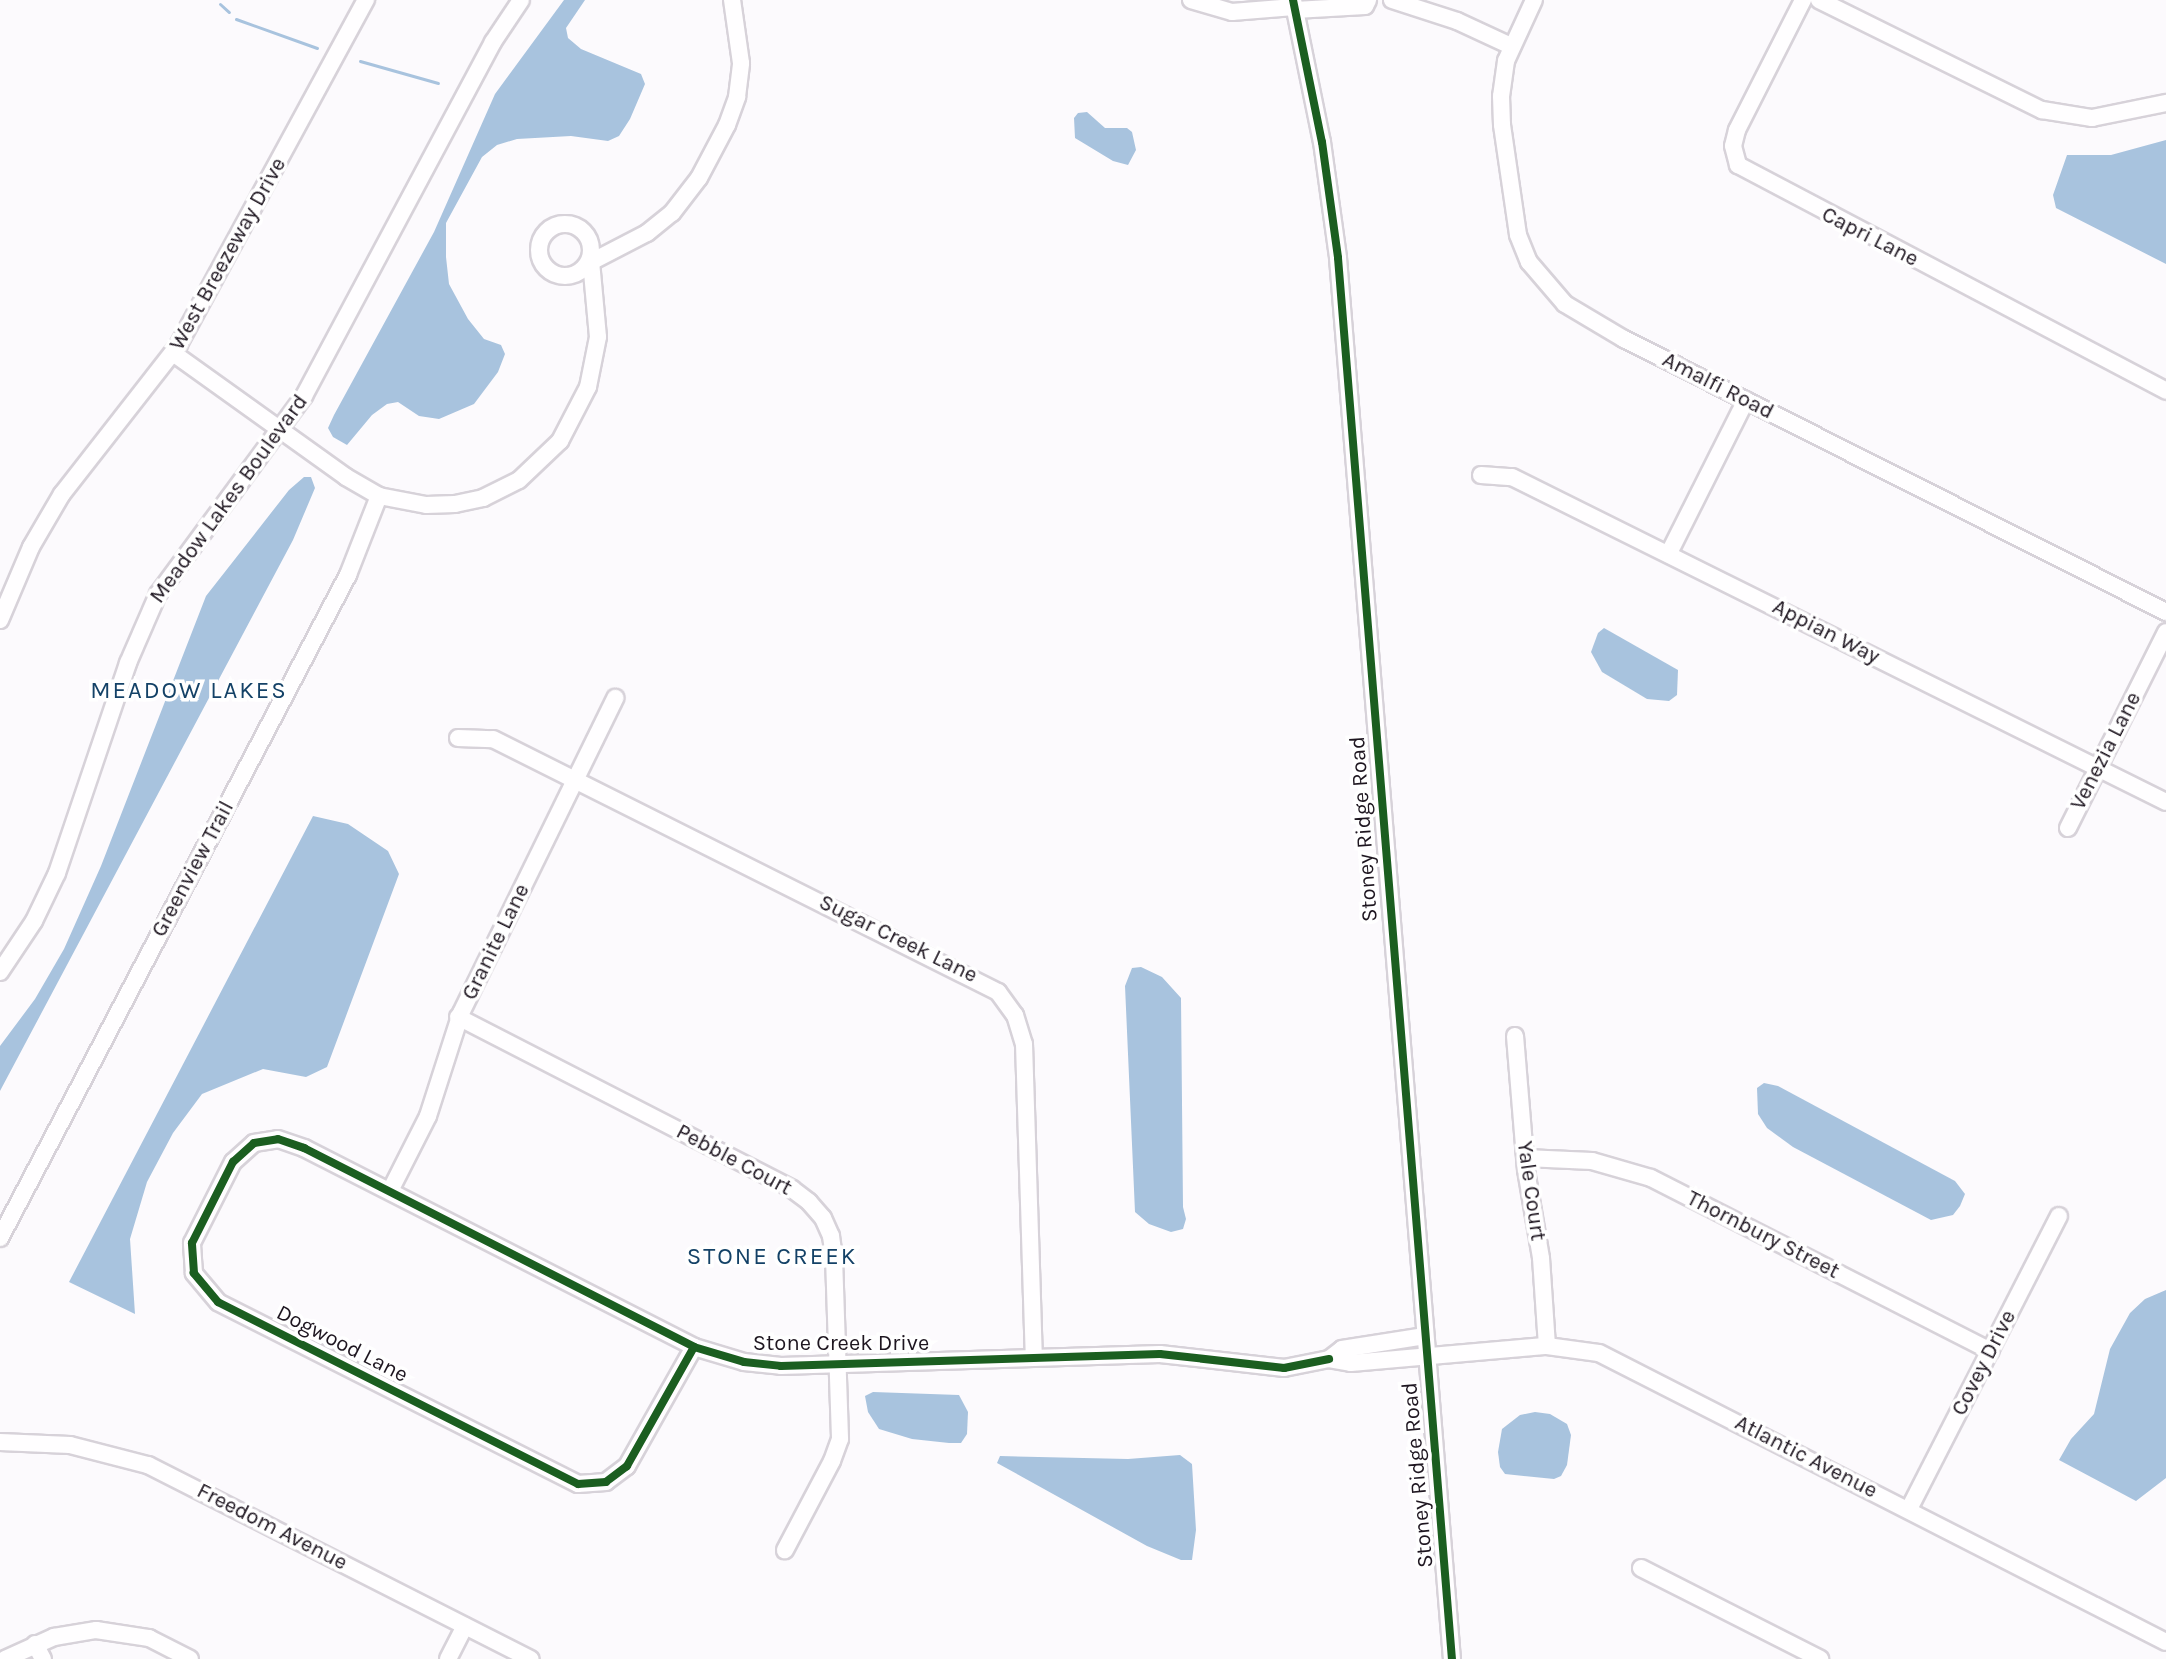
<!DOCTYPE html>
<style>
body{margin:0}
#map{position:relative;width:2166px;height:1659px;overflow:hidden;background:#fcfafd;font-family:Karla,sans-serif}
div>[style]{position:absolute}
.water>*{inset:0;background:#a8c3de}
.stream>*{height:3px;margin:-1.5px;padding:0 1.5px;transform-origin:1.5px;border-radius:1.5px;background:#a8c3de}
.roads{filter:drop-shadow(2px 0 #d7d2d9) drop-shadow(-2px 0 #d7d2d9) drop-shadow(0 2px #d7d2d9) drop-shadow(0 -2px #d7d2d9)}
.minor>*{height:16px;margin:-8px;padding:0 8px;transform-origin:8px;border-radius:8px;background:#fffeff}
.minor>.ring{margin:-8px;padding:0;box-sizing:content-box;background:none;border:16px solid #fffeff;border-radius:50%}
.cycleway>*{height:8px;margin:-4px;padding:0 4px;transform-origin:4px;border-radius:4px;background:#1b5e20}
span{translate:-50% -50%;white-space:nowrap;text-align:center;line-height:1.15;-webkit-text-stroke:7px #fff;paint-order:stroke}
.street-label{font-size:22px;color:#1e1620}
.neighbourhood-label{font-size:24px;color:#144267;letter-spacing:2px}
</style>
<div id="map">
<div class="water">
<div style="clip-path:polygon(564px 0,585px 0,566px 28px,568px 38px,581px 49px,641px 74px,645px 84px,630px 119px,619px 136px,608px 141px,571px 136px,517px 139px,497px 145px,482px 157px,446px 223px,446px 257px,449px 284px,468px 319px,484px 339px,501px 345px,505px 354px,498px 372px,474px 404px,439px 419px,419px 416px,398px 402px,387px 404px,372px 415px,347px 445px,333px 437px,328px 428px,334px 415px,434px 232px,495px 94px)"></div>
<div style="clip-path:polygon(1087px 112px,1105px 128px,1127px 128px,1132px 132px,1136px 150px,1128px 165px,1113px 161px,1075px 138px,1074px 118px,1078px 113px)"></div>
<div style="clip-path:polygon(2166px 140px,2166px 264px,2056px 208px,2053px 195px,2067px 155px,2111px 155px)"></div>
<div style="clip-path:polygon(304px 477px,311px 477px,315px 488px,293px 540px,0 1091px,0 1046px,35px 999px,64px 949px,101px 866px,206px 596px,289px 490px)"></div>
<div style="clip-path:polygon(1604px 628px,1678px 670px,1677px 695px,1669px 701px,1647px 699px,1602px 672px,1591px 652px,1598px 633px)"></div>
<div style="clip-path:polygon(313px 816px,348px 824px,388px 851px,399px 874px,327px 1067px,306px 1077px,263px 1069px,202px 1094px,173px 1133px,147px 1182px,130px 1239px,135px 1314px,69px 1282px)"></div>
<div style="clip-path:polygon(1141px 967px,1162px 977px,1181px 998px,1183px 1207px,1186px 1219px,1183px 1229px,1171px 1232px,1149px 1224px,1135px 1212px,1125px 986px,1132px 968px)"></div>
<div style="clip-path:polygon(1764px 1083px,1778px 1086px,1955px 1181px,1965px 1194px,1960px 1206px,1953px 1215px,1931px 1220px,1793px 1147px,1767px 1128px,1758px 1114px,1757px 1088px)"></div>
<div style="clip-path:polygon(2166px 1290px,2166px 1478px,2136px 1501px,2059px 1460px,2071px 1439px,2094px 1414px,2110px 1349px,2130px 1313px,2145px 1299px)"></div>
<div style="clip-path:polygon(873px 1392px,959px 1395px,968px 1412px,967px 1434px,961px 1443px,949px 1443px,912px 1439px,879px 1429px,868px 1412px,865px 1396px)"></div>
<div style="clip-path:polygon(1535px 1412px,1550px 1414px,1567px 1424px,1571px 1435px,1567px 1465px,1561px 1476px,1554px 1479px,1505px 1474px,1500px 1467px,1498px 1452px,1502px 1429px,1520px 1415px)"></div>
<div style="clip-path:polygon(1180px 1455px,1192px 1464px,1196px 1530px,1192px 1560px,1181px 1560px,1147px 1546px,997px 1463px,1000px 1456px,1128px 1459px)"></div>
</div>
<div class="stream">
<div style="left:220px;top:4px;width:12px;rotate:42deg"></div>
<div style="left:236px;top:19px;width:86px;rotate:19.7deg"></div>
<div style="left:360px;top:61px;width:81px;rotate:15.8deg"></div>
</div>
<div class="roads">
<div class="minor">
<div style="left:1191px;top:0;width:43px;rotate:16.3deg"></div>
<div style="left:1232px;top:12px;width:62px;rotate:-4.6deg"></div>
<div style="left:1293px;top:0;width:145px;rotate:78.5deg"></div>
<div style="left:1322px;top:142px;width:117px;rotate:82.1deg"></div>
<div style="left:1338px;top:258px;width:1406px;rotate:85.35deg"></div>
<div style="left:1392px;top:0;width:68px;rotate:17.9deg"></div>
<div style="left:1457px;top:21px;width:60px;rotate:24.8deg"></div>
<div style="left:1534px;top:0;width:67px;rotate:114.7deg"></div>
<div style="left:1506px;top:61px;width:35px;rotate:98deg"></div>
<div style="left:1501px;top:96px;width:29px;rotate:88deg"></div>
<div style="left:1502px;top:125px;width:111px;rotate:81.7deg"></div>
<div style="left:1518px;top:235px;width:29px;rotate:68deg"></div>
<div style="left:1529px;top:262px;width:55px;rotate:49.4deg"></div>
<div style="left:1565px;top:304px;width:69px;rotate:30.7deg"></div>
<div style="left:1624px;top:339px;width:607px;rotate:26.73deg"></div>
<div style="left:1803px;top:0;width:146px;rotate:116.9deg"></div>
<div style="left:1737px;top:130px;width:16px;rotate:104deg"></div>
<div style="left:1733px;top:146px;width:20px;rotate:75deg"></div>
<div style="left:1738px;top:165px;width:484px;rotate:27.8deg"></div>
<div style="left:1819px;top:0;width:249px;rotate:26.3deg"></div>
<div style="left:2042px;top:110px;width:51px;rotate:9.1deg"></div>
<div style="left:2092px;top:118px;width:76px;rotate:-11.5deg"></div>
<div style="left:1295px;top:10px;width:70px;rotate:-3.3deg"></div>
<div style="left:1365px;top:6px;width:7px;rotate:-63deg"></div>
<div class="ring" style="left:539px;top:224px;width:36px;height:36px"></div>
<div style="left:173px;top:353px;width:213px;rotate:35.6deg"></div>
<div style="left:346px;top:477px;width:38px;rotate:30deg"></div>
<div style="left:379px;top:496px;width:48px;rotate:10.8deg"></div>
<div style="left:426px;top:505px;width:29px;rotate:-2deg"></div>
<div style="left:455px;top:504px;width:29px;rotate:-12deg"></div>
<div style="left:483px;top:498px;width:40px;rotate:-26.6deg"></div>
<div style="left:519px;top:480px;width:57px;rotate:-43.6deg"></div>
<div style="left:560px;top:441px;width:61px;rotate:-62.6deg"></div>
<div style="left:588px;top:387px;width:51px;rotate:-78.7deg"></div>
<div style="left:598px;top:337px;width:75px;rotate:-95.3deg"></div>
<div style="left:591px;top:262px;width:63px;rotate:-27.4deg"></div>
<div style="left:647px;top:233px;width:32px;rotate:-39deg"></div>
<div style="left:672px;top:213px;width:44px;rotate:-52.4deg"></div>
<div style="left:699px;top:178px;width:60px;rotate:-62.2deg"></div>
<div style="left:727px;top:125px;width:30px;rotate:-70deg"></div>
<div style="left:737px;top:97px;width:34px;rotate:-83deg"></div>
<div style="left:741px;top:63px;width:64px;rotate:-98.1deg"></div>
<div style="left:1481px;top:475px;width:31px;rotate:4deg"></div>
<div style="left:1512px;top:477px;width:730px;rotate:26.42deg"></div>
<div style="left:1669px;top:553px;width:171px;rotate:-63.3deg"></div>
<div style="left:0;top:620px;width:79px;rotate:-67deg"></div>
<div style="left:31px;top:547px;width:61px;rotate:-59.7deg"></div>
<div style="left:62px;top:494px;width:190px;rotate:-52deg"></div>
<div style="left:179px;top:344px;width:392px;rotate:-61.5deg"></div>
<div style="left:458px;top:738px;width:35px;rotate:2deg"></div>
<div style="left:493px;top:739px;width:565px;rotate:26.61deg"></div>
<div style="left:998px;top:992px;width:29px;rotate:54deg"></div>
<div style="left:1015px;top:1015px;width:30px;rotate:73deg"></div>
<div style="left:1024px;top:1044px;width:314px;rotate:88.2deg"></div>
<div style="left:2068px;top:828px;width:219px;rotate:-63.4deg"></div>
<div style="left:0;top:972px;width:61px;rotate:-56.3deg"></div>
<div style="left:34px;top:921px;width:53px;rotate:-64.4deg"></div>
<div style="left:57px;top:873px;width:222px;rotate:-71.3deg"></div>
<div style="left:128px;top:663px;width:75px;rotate:-66.5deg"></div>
<div style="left:158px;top:594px;width:246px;rotate:-53.6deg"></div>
<div style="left:304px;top:396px;width:401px;rotate:-61.9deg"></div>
<div style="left:493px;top:42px;width:50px;rotate:-56.3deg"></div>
<div style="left:458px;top:1017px;width:376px;rotate:27.2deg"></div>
<div style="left:792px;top:1189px;width:21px;rotate:37deg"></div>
<div style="left:809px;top:1202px;width:21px;rotate:49deg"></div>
<div style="left:823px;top:1218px;width:20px;rotate:66deg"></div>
<div style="left:831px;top:1236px;width:21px;rotate:82deg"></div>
<div style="left:834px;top:1257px;width:182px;rotate:88.1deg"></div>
<div style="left:840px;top:1439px;width:23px;rotate:110deg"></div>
<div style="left:832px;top:1461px;width:101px;rotate:117.8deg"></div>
<div style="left:1515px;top:1036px;width:134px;rotate:85.3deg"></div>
<div style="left:1526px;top:1170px;width:89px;rotate:80.3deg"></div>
<div style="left:1541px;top:1258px;width:88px;rotate:86.1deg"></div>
<div style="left:1525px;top:1158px;width:67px;rotate:2.6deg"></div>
<div style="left:1592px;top:1161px;width:61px;rotate:16.1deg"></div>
<div style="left:1651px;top:1178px;width:381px;rotate:27deg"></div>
<div style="left:390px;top:1191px;width:84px;rotate:-63.1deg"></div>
<div style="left:428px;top:1116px;width:108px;rotate:-72.2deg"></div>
<div style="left:461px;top:1013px;width:351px;rotate:-63.9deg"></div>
<div style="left:0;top:1238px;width:749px;rotate:-62.31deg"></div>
<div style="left:348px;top:575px;width:85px;rotate:-68.6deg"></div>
<div style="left:1425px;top:1336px;width:84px;rotate:171.1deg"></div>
<div style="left:1342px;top:1349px;width:16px;rotate:142deg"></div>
<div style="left:1329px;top:1359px;width:22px;rotate:10deg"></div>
<div style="left:1351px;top:1363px;width:197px;rotate:-5deg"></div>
<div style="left:1547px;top:1346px;width:52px;rotate:7.7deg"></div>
<div style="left:1599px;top:1353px;width:636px;rotate:27.01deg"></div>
<div style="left:694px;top:1347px;width:137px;rotate:119.4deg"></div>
<div style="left:627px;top:1466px;width:26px;rotate:143deg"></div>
<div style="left:606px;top:1482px;width:28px;rotate:176deg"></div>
<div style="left:578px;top:1484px;width:403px;rotate:-153.2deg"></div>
<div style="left:218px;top:1302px;width:38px;rotate:-130deg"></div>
<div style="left:194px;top:1273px;width:30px;rotate:-94deg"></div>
<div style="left:192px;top:1243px;width:91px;rotate:-63.2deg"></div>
<div style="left:233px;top:1162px;width:28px;rotate:-42deg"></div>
<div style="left:254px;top:1143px;width:24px;rotate:-9deg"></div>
<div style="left:278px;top:1139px;width:28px;rotate:19deg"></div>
<div style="left:304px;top:1148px;width:438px;rotate:27deg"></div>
<div style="left:694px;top:1347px;width:52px;rotate:16.7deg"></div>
<div style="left:744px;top:1362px;width:37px;rotate:6deg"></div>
<div style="left:781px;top:1366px;width:379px;rotate:-1.8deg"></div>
<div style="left:1160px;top:1354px;width:125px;rotate:6.4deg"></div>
<div style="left:1284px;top:1368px;width:46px;rotate:-11.3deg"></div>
<div style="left:0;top:1442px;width:70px;rotate:2.5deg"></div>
<div style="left:70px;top:1445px;width:81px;rotate:14.4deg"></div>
<div style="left:148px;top:1465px;width:429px;rotate:26.9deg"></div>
<div style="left:1909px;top:1509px;width:329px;rotate:-62.9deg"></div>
<div style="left:1641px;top:1568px;width:201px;rotate:26.9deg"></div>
<div style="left:35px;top:1644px;width:17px;rotate:62deg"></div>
<div style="left:5px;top:1659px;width:54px;rotate:-24.2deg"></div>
<div style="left:54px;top:1637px;width:43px;rotate:-9.5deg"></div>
<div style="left:96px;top:1630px;width:54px;rotate:8.6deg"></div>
<div style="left:149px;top:1638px;width:46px;rotate:27.1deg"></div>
<div style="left:448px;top:1659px;width:37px;rotate:-63deg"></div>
</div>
</div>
<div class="cycleway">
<div style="left:1293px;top:0;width:145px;rotate:78.5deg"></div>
<div style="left:1322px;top:142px;width:117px;rotate:82.1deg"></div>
<div style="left:1338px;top:258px;width:1406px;rotate:85.35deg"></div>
<div style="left:694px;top:1347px;width:137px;rotate:119.4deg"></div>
<div style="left:627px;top:1466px;width:26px;rotate:143deg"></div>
<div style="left:606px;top:1482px;width:28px;rotate:176deg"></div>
<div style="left:578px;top:1484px;width:403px;rotate:-153.2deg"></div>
<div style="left:218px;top:1302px;width:38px;rotate:-130deg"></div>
<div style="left:194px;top:1273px;width:30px;rotate:-94deg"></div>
<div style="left:192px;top:1243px;width:91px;rotate:-63.2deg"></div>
<div style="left:233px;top:1162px;width:28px;rotate:-42deg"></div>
<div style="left:254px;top:1143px;width:24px;rotate:-9deg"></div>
<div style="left:278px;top:1139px;width:28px;rotate:19deg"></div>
<div style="left:304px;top:1148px;width:438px;rotate:27deg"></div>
<div style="left:694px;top:1347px;width:52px;rotate:16.7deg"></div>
<div style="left:744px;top:1362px;width:37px;rotate:6deg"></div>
<div style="left:781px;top:1366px;width:379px;rotate:-1.8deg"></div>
<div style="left:1160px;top:1354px;width:125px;rotate:6.4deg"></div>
<div style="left:1284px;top:1368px;width:46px;rotate:-11.3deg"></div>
</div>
<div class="street-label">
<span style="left:1870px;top:237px;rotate:27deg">Capri Lane</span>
<span style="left:228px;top:254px;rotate:-61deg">West Breezeway Drive</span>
<span style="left:1718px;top:386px;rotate:27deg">Amalfi Road</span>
<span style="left:229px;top:499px;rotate:-54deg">Meadow Lakes Boulevard</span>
<span style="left:1826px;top:632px;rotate:27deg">Appian Way</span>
<span style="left:2106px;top:751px;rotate:-63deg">Venezia Lane</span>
<span style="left:1364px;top:829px;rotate:-94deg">Stoney Ridge Road</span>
<span style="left:193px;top:869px;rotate:-62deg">Greenview Trail</span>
<span style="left:898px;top:939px;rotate:26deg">Sugar Creek Lane</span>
<span style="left:496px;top:942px;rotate:-64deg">Granite Lane</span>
<span style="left:734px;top:1160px;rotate:28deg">Pebble Court</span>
<span style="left:1531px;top:1191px;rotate:82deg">Yale Court</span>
<span style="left:1763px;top:1235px;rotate:27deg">Thornbury Street</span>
<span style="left:342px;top:1344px;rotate:27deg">Dogwood Lane</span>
<span style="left:841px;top:1344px">Stone Creek Drive</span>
<span style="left:1984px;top:1363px;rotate:-63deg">Covey Drive</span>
<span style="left:1806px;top:1457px;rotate:27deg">Atlantic Avenue</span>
<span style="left:1418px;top:1475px;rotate:-95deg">Stoney Ridge Road</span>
<span style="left:272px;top:1527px;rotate:27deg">Freedom Avenue</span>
</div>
<div class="neighbourhood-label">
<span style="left:189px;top:691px">MEADOW LAKES</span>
<span style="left:772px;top:1257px">STONE CREEK</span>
</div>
</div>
